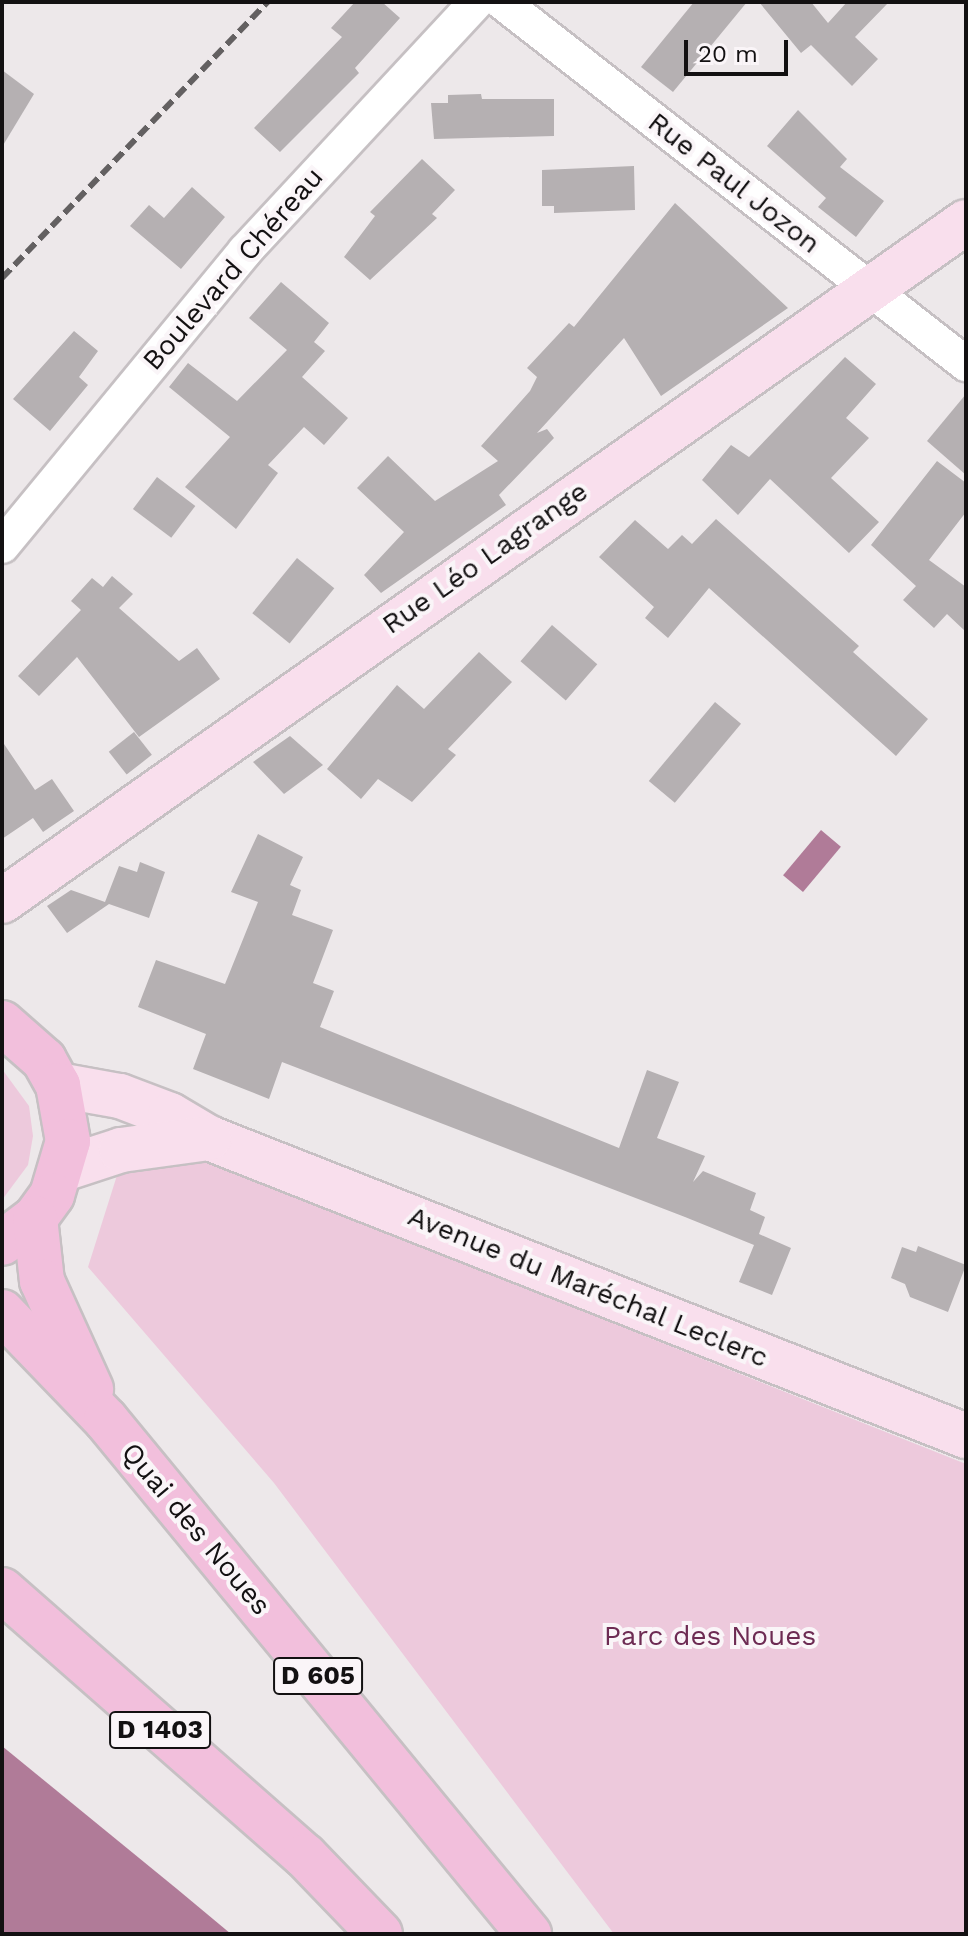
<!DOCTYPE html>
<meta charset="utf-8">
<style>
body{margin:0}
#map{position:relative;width:968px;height:1936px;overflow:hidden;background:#ede8ea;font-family:"Work Sans",sans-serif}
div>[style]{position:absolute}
.green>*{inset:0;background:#edc9dc}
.water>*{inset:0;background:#b07b98;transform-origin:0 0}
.building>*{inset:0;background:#b5b0b2;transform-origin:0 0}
.roads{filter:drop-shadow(2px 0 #c6c0c3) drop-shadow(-2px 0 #c6c0c3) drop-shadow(0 2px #c6c0c3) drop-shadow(0 -2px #c6c0c3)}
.street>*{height:34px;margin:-17px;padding:0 17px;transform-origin:17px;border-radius:17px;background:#fff}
.secondary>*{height:44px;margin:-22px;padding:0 22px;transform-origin:22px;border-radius:22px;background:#f9dfed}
.primary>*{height:44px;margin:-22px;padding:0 22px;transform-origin:22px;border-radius:22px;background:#f2bfdc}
.rail>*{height:6px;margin-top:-3px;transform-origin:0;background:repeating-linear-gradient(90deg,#636061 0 12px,transparent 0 18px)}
span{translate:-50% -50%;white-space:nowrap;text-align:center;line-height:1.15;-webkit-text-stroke:8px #faf5f8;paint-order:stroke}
.shield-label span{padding:2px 6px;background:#faf5f8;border:2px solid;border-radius:6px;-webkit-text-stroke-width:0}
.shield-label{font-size:26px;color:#131112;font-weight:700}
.street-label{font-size:28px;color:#131112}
.park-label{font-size:28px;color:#6d2b53}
.frame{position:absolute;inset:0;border:4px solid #131112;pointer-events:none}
.scale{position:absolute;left:684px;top:40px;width:104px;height:36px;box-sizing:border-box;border:4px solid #131112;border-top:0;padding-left:10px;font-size:24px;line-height:28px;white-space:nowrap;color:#131112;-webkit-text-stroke:6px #faf5f8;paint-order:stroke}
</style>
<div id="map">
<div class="green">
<div style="clip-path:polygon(2px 1069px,29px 1106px,33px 1136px,28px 1165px,2px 1200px)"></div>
<div style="clip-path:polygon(131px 1131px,966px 1464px,966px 1934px,614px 1934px,274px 1483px,88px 1267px)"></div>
</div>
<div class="water">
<div style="left:821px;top:830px;width:26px;height:59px;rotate:40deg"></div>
<div style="clip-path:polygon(2px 1746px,177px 1889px,231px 1934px,2px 1934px)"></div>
</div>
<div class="building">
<div style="clip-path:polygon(355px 2px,382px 2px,400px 18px,355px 68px,359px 73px,280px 152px,254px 128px,342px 37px,331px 28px)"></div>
<div style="clip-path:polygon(694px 2px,747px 2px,673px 92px,641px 67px)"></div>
<div style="clip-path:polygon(759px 2px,811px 2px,828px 23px,847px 2px,889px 2px,855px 37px,878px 59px,852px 86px,811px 45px,801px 53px)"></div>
<div style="clip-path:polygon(2px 70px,34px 94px,2px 147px)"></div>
<div style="clip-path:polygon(481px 94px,482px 99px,554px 99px,554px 136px,434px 139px,431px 103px,448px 103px,448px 95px)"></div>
<div style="clip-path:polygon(798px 110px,847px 159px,840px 167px,884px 201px,856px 237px,818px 207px,826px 198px,767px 146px)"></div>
<div style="clip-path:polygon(422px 159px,455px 190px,432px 214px,437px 218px,370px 280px,344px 257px,375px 216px,370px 212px)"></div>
<div style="clip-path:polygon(634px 166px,635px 210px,554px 213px,554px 206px,542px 206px,542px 170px)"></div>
<div style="clip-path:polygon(192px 187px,225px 217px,181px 269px,130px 226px,149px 205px,164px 218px)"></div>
<div style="clip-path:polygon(675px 203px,788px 308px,661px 396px,624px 338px,537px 433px,547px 429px,554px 438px,499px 495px,506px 505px,381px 593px,364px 575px,404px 532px,357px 488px,388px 456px,435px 501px,498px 461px,481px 446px,530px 391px,537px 377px,527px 368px,569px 323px,574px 327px)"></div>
<div style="clip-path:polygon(281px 282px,329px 323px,314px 342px,325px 351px,302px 377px,348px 418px,324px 445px,304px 427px,268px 465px,278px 473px,236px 529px,185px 487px,230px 437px,169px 387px,188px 363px,237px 401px,287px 350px,249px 318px)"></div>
<div style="clip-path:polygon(74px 331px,98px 351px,79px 377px,88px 385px,50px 431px,13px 399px)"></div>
<div style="clip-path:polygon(845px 357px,876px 384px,846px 418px,869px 438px,831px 478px,879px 522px,849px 553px,770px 479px,738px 515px,702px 480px,731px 445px,749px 457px)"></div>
<div style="clip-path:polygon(966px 394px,966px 475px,927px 441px)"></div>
<div style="clip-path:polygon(937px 461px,966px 483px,966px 512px,929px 560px,966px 587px,966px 632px,947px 614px,934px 628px,903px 600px,916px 586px,871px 545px)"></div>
<div style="left:157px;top:477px;width:48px;height:40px;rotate:37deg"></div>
<div style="clip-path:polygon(716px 519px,859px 646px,853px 652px,928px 719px,896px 756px,709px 588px,668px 638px,645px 618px,654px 607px,599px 557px,635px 520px,668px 549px,682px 535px,692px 544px)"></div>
<div style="left:297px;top:558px;width:48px;height:71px;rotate:39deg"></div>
<div style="clip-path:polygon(112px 576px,133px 594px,119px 608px,179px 661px,197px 648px,220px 679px,139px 737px,77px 657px,39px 696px,18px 676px,81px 610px,71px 601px,92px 578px,103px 587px)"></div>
<div style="left:552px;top:625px;width:60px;height:48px;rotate:41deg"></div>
<div style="clip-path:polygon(479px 652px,512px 682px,448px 749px,456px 755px,412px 802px,378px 779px,361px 799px,327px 769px,397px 685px,424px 709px)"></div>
<div style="left:715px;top:702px;width:34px;height:103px;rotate:40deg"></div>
<div style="left:134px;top:732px;width:29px;height:32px;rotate:52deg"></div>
<div style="clip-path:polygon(290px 736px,323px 765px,284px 794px,253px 762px)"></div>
<div style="clip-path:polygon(2px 741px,35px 790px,52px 779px,74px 811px,43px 832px,33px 818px,2px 839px)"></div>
<div style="clip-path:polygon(258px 834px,303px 857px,290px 885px,301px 890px,292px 915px,333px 930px,313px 983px,334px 991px,320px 1027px,619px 1148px,647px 1070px,679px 1082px,657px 1138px,705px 1156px,693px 1182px,703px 1171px,756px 1193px,750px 1210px,765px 1217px,759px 1234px,791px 1248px,772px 1295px,739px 1282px,754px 1245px,685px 1217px,282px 1062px,269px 1099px,193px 1069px,206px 1034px,138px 1007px,156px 960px,225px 984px,258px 902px,231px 892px)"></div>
<div style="clip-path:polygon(140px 862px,165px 872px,149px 918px,109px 904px,67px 933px,47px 906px,71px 890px,105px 902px,119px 866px,137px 872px)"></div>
<div style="clip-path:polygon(918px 1246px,966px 1265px,948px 1312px,910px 1297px,905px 1284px,891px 1278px,902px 1247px,916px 1252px)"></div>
</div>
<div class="roads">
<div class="street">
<div style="left:502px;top:2px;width:589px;rotate:37.96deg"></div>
<div style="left:2px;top:546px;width:382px;rotate:-50.5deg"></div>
<div style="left:245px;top:251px;width:340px;rotate:-47.1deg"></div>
</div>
<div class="secondary">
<div style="left:2px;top:901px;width:1179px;rotate:-35.16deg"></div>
<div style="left:58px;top:1085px;width:63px;rotate:10.1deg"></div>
<div style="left:120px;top:1096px;width:53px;rotate:20.8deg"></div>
<div style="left:170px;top:1115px;width:45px;rotate:30.5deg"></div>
<div style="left:209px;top:1138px;width:814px;rotate:21.49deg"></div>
<div style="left:63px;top:1169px;width:61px;rotate:-18.1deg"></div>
<div style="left:121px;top:1150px;width:89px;rotate:-7.8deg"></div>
</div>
<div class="primary">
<div style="left:2px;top:1023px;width:56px;rotate:41.4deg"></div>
<div style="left:44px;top:1060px;width:29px;rotate:61deg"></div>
<div style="left:58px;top:1085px;width:57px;rotate:79.9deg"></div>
<div style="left:68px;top:1141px;width:56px;rotate:106.5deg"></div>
<div style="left:52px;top:1195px;width:29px;rotate:126deg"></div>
<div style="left:35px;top:1218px;width:41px;rotate:142.9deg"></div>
<div style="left:35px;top:1218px;width:63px;rotate:83.7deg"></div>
<div style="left:42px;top:1281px;width:119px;rotate:65.6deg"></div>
<div style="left:2px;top:1312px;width:150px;rotate:46.1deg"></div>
<div style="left:106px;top:1420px;width:666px;rotate:50.55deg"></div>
<div style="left:2px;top:1590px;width:403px;rotate:41.3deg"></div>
<div style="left:305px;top:1856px;width:108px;rotate:46.1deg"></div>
</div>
</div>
<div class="rail">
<div style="left:2px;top:278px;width:383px;rotate:-46.1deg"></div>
</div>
<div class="shield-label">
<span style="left:318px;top:1676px">D 605</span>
<span style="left:160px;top:1730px">D 1403</span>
</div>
<div class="street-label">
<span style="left:734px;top:183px;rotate:38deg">Rue Paul Jozon</span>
<span style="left:233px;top:269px;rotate:-49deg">Boulevard Chéreau</span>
<span style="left:485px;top:558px;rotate:-35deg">Rue Léo Lagrange</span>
<span style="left:588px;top:1287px;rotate:22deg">Avenue du Maréchal Leclerc</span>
<span style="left:196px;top:1529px;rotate:50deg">Quai des Noues</span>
</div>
<div class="park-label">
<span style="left:710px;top:1636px">Parc des Noues</span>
</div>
<div class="frame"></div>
<div class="scale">20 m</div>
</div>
